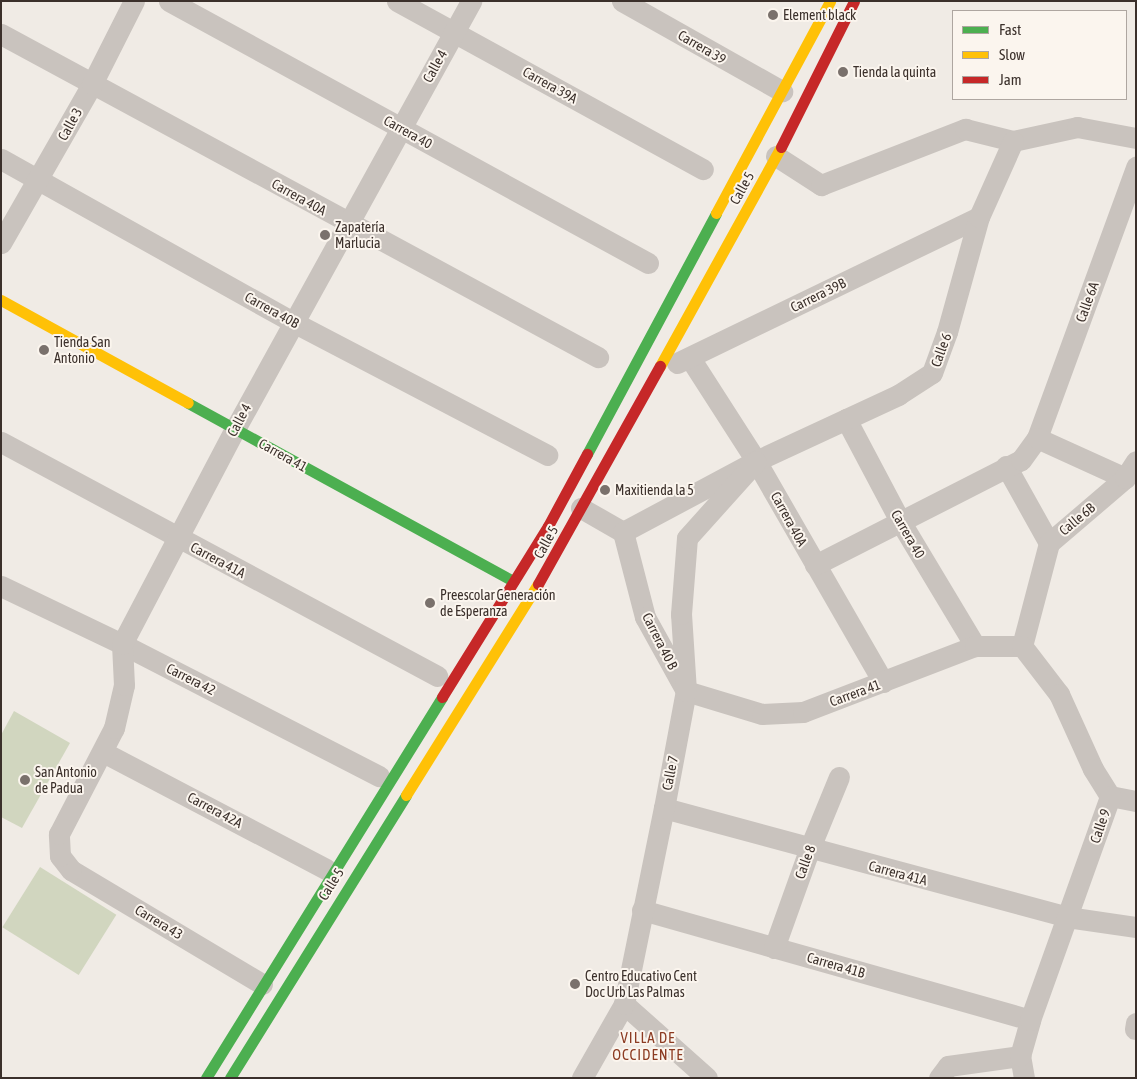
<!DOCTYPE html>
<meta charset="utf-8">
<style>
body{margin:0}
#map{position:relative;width:1137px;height:1079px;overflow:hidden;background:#f0ebe5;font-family:"Asap Condensed",sans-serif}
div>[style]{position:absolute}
.green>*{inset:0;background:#d1d6bf;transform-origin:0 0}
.street>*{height:21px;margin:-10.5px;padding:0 10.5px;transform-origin:10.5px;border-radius:10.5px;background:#c9c3be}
.fast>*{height:11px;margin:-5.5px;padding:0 5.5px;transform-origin:5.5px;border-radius:5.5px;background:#4caf50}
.slow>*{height:11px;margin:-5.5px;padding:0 5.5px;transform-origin:5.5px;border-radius:5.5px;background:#ffc107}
.jam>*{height:11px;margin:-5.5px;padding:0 5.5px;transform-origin:5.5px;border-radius:5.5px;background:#c62828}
.dots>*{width:14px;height:14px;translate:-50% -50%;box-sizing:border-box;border:2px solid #fbf5ee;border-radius:50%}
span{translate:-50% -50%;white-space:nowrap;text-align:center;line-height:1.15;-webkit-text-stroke:4px #fbf5ee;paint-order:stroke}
.poi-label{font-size:14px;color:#3b302b}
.left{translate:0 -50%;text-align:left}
.street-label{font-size:14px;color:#3b302b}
.neighbourhood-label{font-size:15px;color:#8c3b22;letter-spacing:1px}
.frame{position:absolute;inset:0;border:2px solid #3b302b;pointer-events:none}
.legend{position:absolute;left:952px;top:10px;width:175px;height:90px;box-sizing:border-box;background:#fbf5ee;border:1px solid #aea6a0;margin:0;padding:6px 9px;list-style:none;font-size:15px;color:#3b302b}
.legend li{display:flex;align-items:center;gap:10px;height:25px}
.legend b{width:25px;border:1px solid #aea6a0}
</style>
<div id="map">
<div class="green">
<div style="clip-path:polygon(14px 711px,70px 743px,22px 828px,1px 817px,1px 735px)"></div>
<div style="left:40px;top:867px;width:90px;height:71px;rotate:32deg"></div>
</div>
<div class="street">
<div style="left:169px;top:1px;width:546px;rotate:28.68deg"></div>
<div style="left:397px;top:1px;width:349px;rotate:28.8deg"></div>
<div style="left:622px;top:1px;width:184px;rotate:29.4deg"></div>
<div style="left:1px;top:34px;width:679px;rotate:28.42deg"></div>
<div style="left:776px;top:156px;width:54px;rotate:32.8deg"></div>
<div style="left:821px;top:185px;width:155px;rotate:-21.3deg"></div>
<div style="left:965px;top:129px;width:49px;rotate:14deg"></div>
<div style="left:1013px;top:141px;width:66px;rotate:-12.3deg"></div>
<div style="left:1077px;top:127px;width:60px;rotate:10.6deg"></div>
<div style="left:1px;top:159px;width:334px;rotate:29.2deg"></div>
<div style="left:293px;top:322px;width:287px;rotate:27.6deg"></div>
<div style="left:1px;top:243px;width:183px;rotate:-60.2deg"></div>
<div style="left:92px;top:84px;width:93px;rotate:-63.2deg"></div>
<div style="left:690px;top:358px;width:122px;rotate:57.3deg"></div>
<div style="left:756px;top:461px;width:255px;rotate:60.1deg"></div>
<div style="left:677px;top:363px;width:335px;rotate:-25.8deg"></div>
<div style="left:846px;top:419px;width:115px;rotate:62.1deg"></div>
<div style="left:900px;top:521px;width:146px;rotate:59deg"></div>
<div style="left:1037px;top:438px;width:289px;rotate:-69.9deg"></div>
<div style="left:1px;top:442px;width:495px;rotate:28.2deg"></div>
<div style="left:1006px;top:466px;width:88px;rotate:60.8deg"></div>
<div style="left:581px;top:508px;width:48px;rotate:29.7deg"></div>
<div style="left:623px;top:532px;width:151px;rotate:-28.1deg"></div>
<div style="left:756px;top:461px;width:157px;rotate:-24.9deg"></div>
<div style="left:898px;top:395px;width:40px;rotate:-32.9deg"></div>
<div style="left:932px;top:373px;width:44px;rotate:-69.9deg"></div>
<div style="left:947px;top:332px;width:119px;rotate:-74.5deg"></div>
<div style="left:979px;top:217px;width:83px;rotate:-65.9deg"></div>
<div style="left:623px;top:532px;width:88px;rotate:75.5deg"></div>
<div style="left:645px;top:617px;width:85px;rotate:61deg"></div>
<div style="left:686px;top:691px;width:79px;rotate:16.8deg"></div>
<div style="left:762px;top:714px;width:41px;rotate:-2.8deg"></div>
<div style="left:803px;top:712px;width:184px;rotate:-21deg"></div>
<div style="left:975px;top:646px;width:47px"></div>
<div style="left:815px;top:565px;width:231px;rotate:-27deg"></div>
<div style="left:1021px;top:460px;width:27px;rotate:-54deg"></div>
<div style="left:1037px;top:438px;width:97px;rotate:24.4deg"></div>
<div style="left:1px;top:586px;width:134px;rotate:25.6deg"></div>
<div style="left:122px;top:644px;width:289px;rotate:27.2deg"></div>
<div style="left:1022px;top:646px;width:106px;rotate:-75.3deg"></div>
<div style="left:1049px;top:543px;width:100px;rotate:-40.5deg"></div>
<div style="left:1125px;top:478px;width:20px;rotate:-57deg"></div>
<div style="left:1022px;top:646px;width:61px;rotate:52.4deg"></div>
<div style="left:1059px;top:694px;width:82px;rotate:65.6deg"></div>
<div style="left:1093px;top:769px;width:32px;rotate:58deg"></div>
<div style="left:103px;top:752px;width:252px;rotate:27.7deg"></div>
<div style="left:1110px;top:796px;width:26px;rotate:11deg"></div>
<div style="left:664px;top:808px;width:417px;rotate:15.1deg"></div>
<div style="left:1067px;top:917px;width:70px;rotate:8.2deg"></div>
<div style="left:642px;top:910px;width:403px;rotate:15.8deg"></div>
<div style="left:774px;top:948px;width:104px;rotate:-70.3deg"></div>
<div style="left:809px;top:850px;width:79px;rotate:-67.7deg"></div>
<div style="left:262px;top:984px;width:222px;rotate:-149.2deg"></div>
<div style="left:71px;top:870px;width:18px;rotate:-128deg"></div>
<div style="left:60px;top:856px;width:22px;rotate:-93deg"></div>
<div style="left:59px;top:834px;width:119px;rotate:-62.6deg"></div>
<div style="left:114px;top:728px;width:44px;rotate:-76.9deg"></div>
<div style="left:124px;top:685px;width:41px;rotate:-92.8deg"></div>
<div style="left:122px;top:644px;width:243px;rotate:-62.3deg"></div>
<div style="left:235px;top:429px;width:489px;rotate:-61.1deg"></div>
<div style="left:624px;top:1004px;width:111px;rotate:41.7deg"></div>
<div style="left:1135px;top:1029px;width:6px;rotate:-81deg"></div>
<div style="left:582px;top:1078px;width:85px;rotate:-60.4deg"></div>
<div style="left:624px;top:1004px;width:200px;rotate:-78.5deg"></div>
<div style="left:664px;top:808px;width:119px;rotate:-79.4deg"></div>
<div style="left:686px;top:691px;width:77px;rotate:-93.7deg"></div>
<div style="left:681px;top:614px;width:76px;rotate:-85.5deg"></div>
<div style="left:687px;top:538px;width:103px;rotate:-48.1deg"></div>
<div style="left:939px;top:1078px;width:15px;rotate:-53deg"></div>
<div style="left:948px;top:1066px;width:73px;rotate:-7.9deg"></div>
<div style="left:1024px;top:1078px;width:22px;rotate:-100deg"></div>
<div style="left:1020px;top:1056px;width:37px;rotate:-74deg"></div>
<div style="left:1030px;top:1020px;width:238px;rotate:-70.3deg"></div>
</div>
<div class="fast">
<div style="left:188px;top:403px;width:371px;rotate:28.7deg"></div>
<div style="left:587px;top:454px;width:273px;rotate:-61.8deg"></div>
<div style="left:206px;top:1078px;width:448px;rotate:-58.2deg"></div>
<div style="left:230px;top:1078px;width:333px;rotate:-58.1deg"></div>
</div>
<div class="slow">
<div style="left:716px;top:213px;width:241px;rotate:-61.7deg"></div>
<div style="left:1px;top:300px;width:213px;rotate:28.8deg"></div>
<div style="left:660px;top:366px;width:250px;rotate:-61.1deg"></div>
<div style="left:406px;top:795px;width:249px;rotate:-58deg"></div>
</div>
<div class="jam">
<div style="left:781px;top:147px;width:163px;rotate:-63.4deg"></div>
<div style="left:538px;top:584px;width:250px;rotate:-60.8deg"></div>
<div style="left:442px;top:697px;width:201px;rotate:-58.2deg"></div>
<div style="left:548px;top:526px;width:82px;rotate:-61.6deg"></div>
</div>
<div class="dots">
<div style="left:773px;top:15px;background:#7a716c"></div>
<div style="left:843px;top:72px;background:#7a716c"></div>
<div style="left:325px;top:235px;background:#7a716c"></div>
<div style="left:44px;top:350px;background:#7a716c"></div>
<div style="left:605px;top:490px;background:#7a716c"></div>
<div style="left:430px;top:603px;background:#7a716c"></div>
<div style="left:25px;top:780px;background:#7a716c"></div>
<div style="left:575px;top:984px;background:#7a716c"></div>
</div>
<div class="poi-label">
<span class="left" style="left:783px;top:15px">Element black</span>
<span class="left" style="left:853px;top:72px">Tienda la quinta</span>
<span class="left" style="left:335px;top:235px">Zapatería<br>Marlucia</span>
<span class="left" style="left:54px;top:350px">Tienda San<br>Antonio</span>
<span class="left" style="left:615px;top:490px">Maxitienda la 5</span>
<span class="left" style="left:440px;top:603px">Preescolar Generación<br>de Esperanza</span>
<span class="left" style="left:35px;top:780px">San Antonio<br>de Padua</span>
<span class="left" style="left:585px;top:984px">Centro Educativo Cent<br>Doc Urb Las Palmas</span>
</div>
<div class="street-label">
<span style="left:702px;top:47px;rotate:30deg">Carrera 39</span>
<span style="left:435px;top:66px;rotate:-61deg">Calle 4</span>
<span style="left:550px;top:85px;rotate:29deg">Carrera 39A</span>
<span style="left:70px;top:124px;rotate:-61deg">Calle 3</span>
<span style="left:408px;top:132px;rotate:29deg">Carrera 40</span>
<span style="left:742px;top:188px;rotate:-61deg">Calle 5</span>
<span style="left:299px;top:197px;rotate:29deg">Carrera 40A</span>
<span style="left:818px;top:295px;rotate:-26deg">Carrera 39B</span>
<span style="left:1087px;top:302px;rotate:-70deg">Calle 6A</span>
<span style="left:272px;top:310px;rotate:29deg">Carrera 40B</span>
<span style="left:941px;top:350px;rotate:-70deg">Calle 6</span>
<span style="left:239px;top:420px;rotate:-62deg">Calle 4</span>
<span style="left:283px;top:455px;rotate:29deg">Carrera 41</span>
<span style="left:789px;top:519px;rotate:61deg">Carrera 40A</span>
<span style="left:1077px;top:519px;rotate:-40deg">Calle 6B</span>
<span style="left:908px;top:534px;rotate:60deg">Carrera 40</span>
<span style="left:546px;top:542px;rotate:-61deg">Calle 5</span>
<span style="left:218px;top:560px;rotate:28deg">Carrera 41A</span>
<span style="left:660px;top:641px;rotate:63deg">Carrera 40 B</span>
<span style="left:191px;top:679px;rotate:27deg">Carrera 42</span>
<span style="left:855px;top:693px;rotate:-20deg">Carrera 41</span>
<span style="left:670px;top:773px;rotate:-79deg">Calle 7</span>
<span style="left:215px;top:810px;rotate:28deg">Carrera 42A</span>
<span style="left:1100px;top:826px;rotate:-71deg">Calle 9</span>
<span style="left:805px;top:862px;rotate:-70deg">Calle 8</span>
<span style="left:898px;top:873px;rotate:15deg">Carrera 41A</span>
<span style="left:331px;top:884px;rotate:-58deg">Calle 5</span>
<span style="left:159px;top:922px;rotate:31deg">Carrera 43</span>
<span style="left:836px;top:965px;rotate:16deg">Carrera 41B</span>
</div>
<div class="neighbourhood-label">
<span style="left:648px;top:1046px">VILLA DE<br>OCCIDENTE</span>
</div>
<div class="frame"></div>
<ul class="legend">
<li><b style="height:6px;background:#4caf50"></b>Fast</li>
<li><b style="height:6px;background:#ffc107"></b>Slow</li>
<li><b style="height:6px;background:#c62828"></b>Jam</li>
</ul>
</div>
